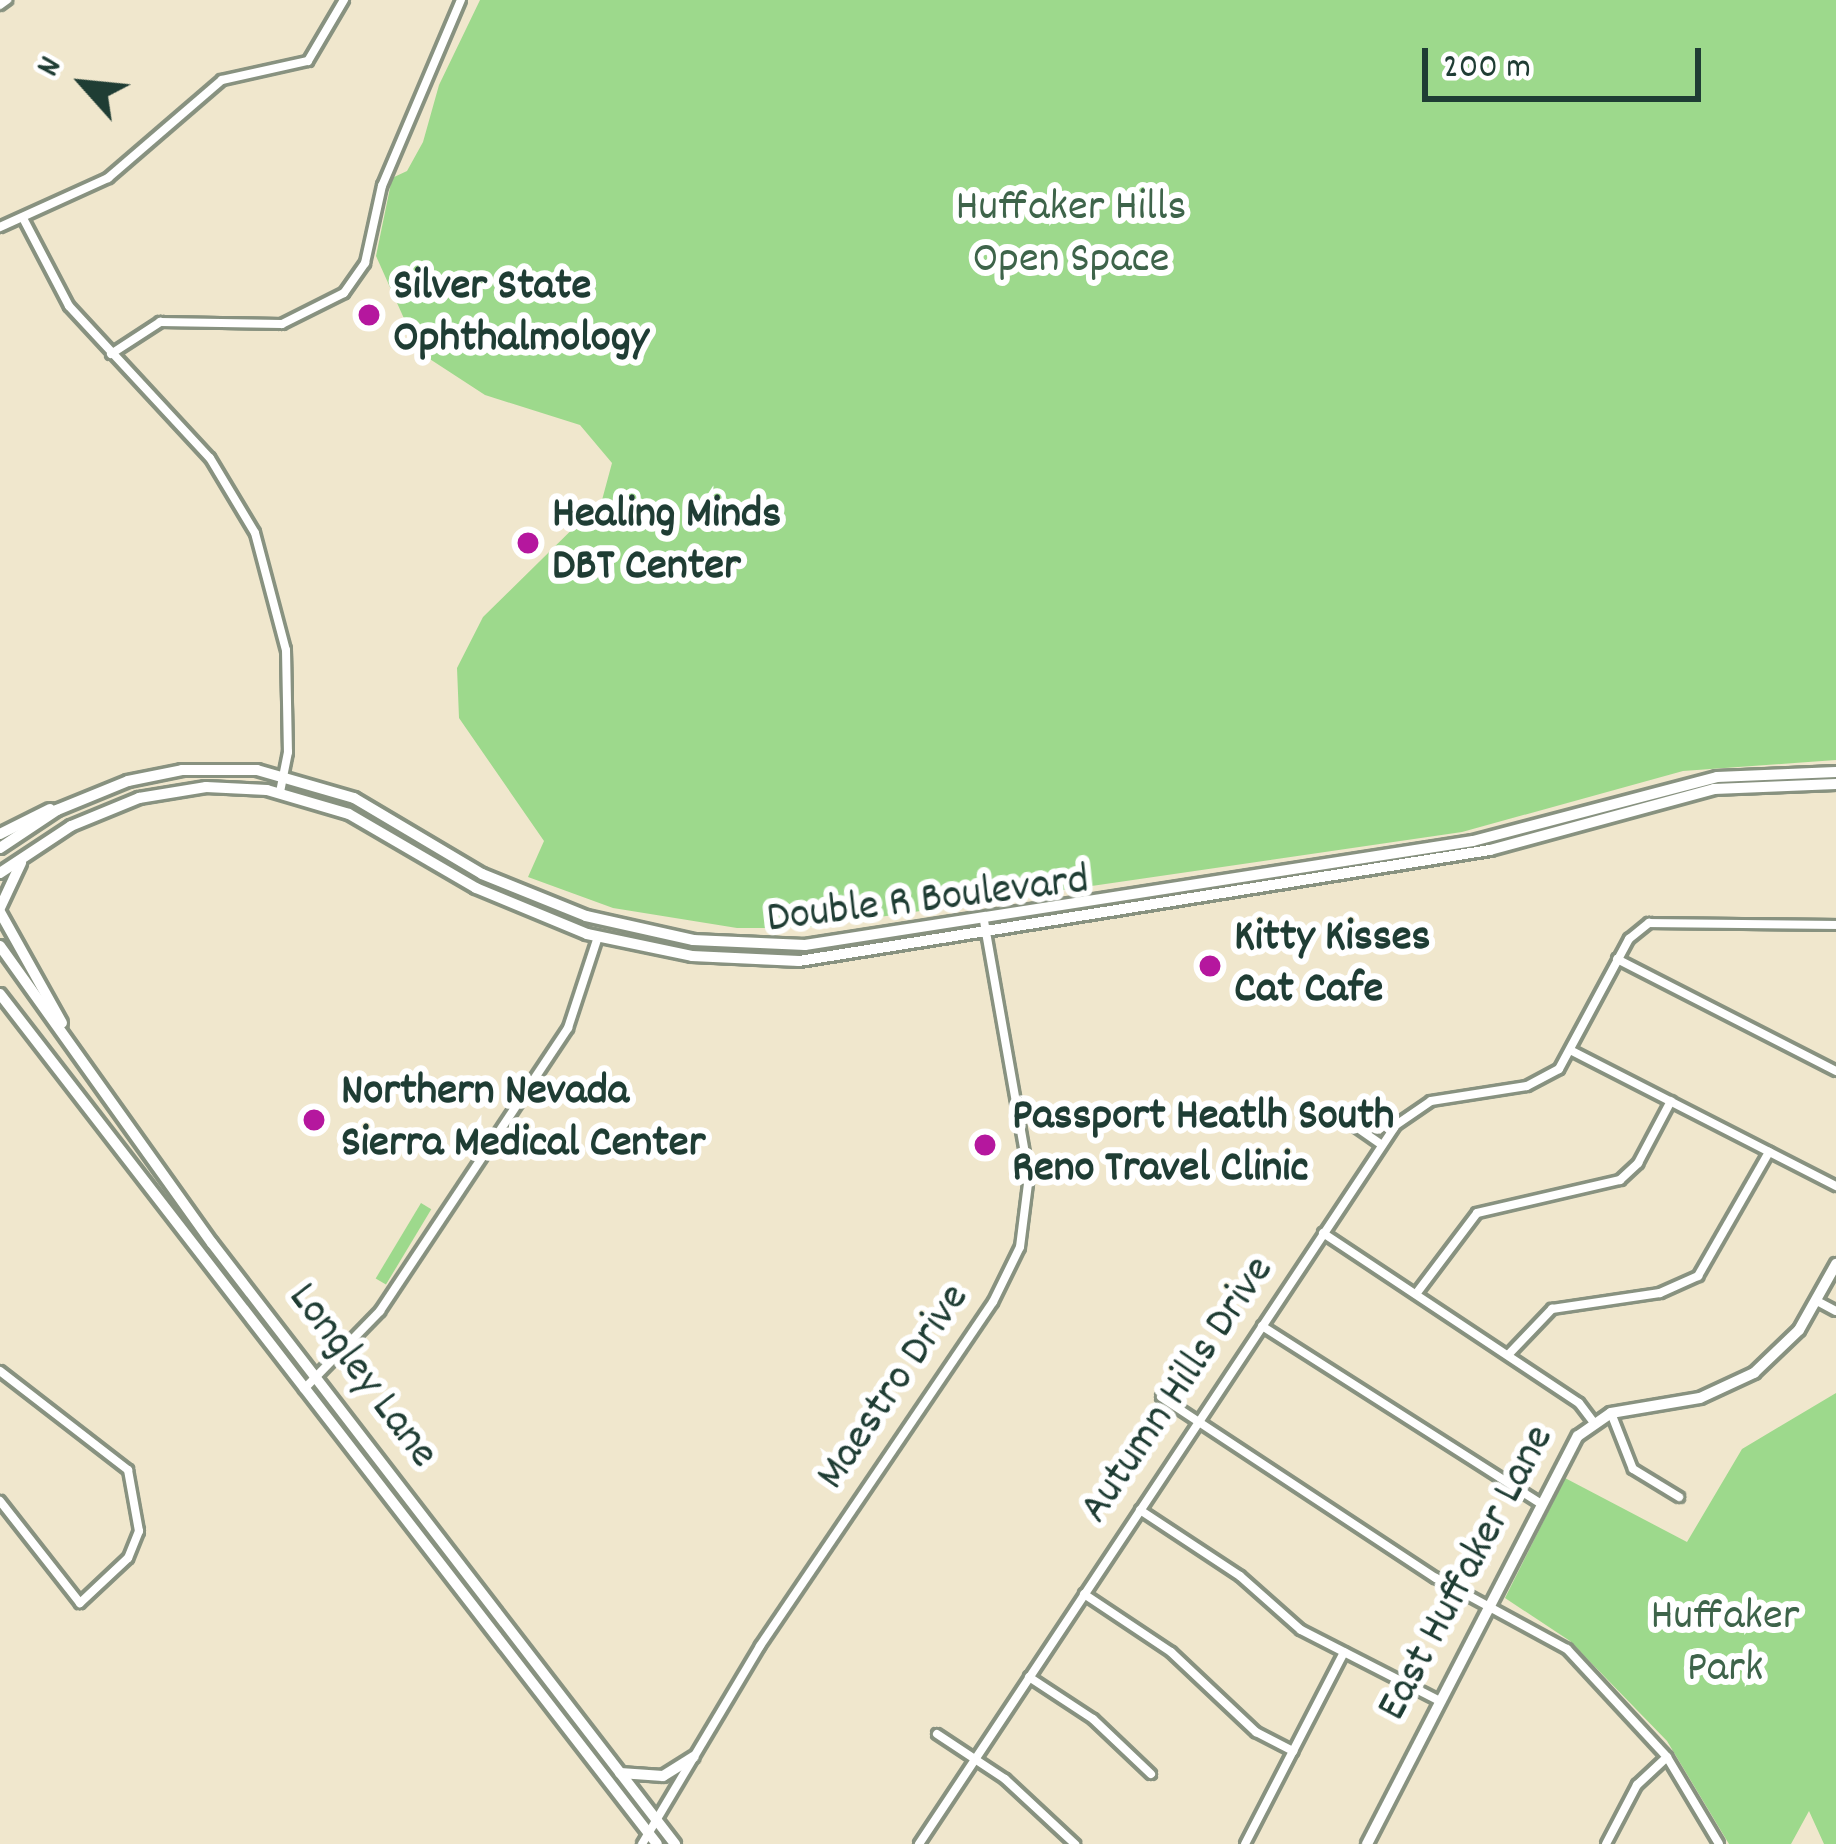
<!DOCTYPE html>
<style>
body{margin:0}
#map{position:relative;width:1836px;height:1844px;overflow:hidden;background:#f0e7cd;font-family:Dekko,sans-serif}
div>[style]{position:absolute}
.green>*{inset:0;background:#9dd98c;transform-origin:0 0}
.roads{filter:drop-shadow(3px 0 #889280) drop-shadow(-3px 0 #889280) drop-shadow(0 3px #889280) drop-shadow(0 -3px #889280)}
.street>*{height:8px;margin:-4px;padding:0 4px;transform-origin:4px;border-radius:4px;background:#fff}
.secondary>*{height:10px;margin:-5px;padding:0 5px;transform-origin:5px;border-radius:5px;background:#fff}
.dots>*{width:33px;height:33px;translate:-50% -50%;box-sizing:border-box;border:6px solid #fff;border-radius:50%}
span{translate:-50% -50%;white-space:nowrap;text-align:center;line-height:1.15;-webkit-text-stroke:12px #fff;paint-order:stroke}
.park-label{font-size:45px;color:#3e644a}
.poi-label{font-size:45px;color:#1f3d34;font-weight:700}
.left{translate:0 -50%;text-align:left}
.street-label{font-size:45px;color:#1f3d34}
.north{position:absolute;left:24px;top:24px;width:120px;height:120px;-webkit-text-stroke:9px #fff;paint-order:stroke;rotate:297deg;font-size:33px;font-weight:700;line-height:48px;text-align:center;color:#1f3d34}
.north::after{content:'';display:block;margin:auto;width:42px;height:54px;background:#1f3d34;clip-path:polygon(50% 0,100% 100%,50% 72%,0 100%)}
.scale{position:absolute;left:1422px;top:48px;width:279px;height:54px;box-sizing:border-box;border:6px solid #1f3d34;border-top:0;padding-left:15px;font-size:36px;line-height:42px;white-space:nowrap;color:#1f3d34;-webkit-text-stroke:9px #fff;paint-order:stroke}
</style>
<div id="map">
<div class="green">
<div style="clip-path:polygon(480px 0,1836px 0,1836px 760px,1683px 771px,1462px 832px,804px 928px,737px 928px,613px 908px,528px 877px,544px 841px,459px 718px,457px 668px,483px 617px,602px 500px,612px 463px,580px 425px,485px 395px,419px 352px,376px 256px,392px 178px,407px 171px,423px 142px,439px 85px)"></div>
<div style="left:421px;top:1203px;width:12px;height:88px;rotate:31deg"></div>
<div style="clip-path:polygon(1836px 1393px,1836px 1844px,1824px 1844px,1809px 1811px,1791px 1844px,1729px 1844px,1667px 1741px,1570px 1641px,1505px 1598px,1565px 1478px,1687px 1542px,1742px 1449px)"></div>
</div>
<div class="roads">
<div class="street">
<div style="left:0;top:5px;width:9px;rotate:-36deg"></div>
<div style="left:24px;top:220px;width:97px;rotate:62.4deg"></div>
<div style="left:69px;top:306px;width:207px;rotate:47.2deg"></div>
<div style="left:210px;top:458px;width:87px;rotate:59deg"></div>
<div style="left:255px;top:533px;width:121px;rotate:75.2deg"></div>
<div style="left:286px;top:650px;width:102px;rotate:88.9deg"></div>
<div style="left:288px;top:752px;width:41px;rotate:101.3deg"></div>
<div style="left:0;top:227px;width:119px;rotate:-24.4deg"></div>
<div style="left:108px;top:178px;width:150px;rotate:-40.7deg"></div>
<div style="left:222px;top:80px;width:88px;rotate:-12.5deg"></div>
<div style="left:308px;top:61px;width:71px;rotate:-59.5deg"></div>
<div style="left:111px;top:354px;width:59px;rotate:-33.1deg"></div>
<div style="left:160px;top:322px;width:122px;rotate:0.9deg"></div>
<div style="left:282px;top:324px;width:69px;rotate:-26.6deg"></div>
<div style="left:344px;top:293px;width:37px;rotate:-55deg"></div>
<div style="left:365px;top:263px;width:79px;rotate:-77.6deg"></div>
<div style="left:382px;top:186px;width:202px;rotate:-67deg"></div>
<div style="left:1617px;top:959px;width:246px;rotate:27.1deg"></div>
<div style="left:1572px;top:1051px;width:297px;rotate:27.1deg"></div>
<div style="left:1339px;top:1115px;width:52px;rotate:34.9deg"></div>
<div style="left:1323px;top:1233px;width:307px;rotate:33.6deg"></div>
<div style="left:1579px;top:1403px;width:25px;rotate:53deg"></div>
<div style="left:1416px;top:1294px;width:101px;rotate:-53deg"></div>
<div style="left:1477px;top:1213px;width:147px;rotate:-13deg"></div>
<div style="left:1620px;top:1180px;width:25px;rotate:-43deg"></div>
<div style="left:1638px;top:1163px;width:70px;rotate:-62deg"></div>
<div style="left:1817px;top:1301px;width:21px;rotate:28deg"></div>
<div style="left:1262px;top:1326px;width:331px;rotate:32.5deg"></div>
<div style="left:1508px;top:1355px;width:64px;rotate:-46.3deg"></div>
<div style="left:1552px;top:1309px;width:109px;rotate:-8.4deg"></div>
<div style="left:1660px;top:1293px;width:42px;rotate:-24.1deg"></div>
<div style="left:1698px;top:1276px;width:143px;rotate:-60.2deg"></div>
<div style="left:0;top:1371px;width:162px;rotate:37.7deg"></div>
<div style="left:128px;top:1470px;width:62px;rotate:79.8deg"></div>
<div style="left:139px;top:1531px;width:29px;rotate:112deg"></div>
<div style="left:128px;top:1558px;width:66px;rotate:136.8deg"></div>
<div style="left:80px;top:1603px;width:130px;rotate:-128.1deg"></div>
<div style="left:304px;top:1389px;width:109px;rotate:-45.7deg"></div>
<div style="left:380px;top:1311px;width:340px;rotate:-56.4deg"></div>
<div style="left:568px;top:1028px;width:96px;rotate:-71.8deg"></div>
<div style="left:1161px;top:1397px;width:329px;rotate:33.4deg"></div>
<div style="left:1436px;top:1578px;width:149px;rotate:28.5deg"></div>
<div style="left:1567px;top:1649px;width:147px;rotate:47.2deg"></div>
<div style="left:1667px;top:1757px;width:101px;rotate:59.1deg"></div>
<div style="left:1611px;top:1413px;width:60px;rotate:68.6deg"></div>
<div style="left:1633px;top:1469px;width:54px;rotate:31.3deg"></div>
<div style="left:1140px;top:1510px;width:120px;rotate:33.4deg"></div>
<div style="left:1240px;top:1576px;width:81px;rotate:41.5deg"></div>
<div style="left:1301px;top:1630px;width:156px;rotate:27.1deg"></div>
<div style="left:1084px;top:1594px;width:105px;rotate:33.7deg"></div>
<div style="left:1171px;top:1652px;width:117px;rotate:43.3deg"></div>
<div style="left:1256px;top:1732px;width:42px;rotate:27.2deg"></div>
<div style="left:1029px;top:1677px;width:77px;rotate:33.3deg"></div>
<div style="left:1093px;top:1719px;width:80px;rotate:43.5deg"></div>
<div style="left:937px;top:1734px;width:82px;rotate:33.5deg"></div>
<div style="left:1005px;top:1779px;width:96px;rotate:42.9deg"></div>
<div style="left:642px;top:1844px;width:230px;rotate:-59.2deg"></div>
<div style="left:760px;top:1646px;width:415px;rotate:-55.9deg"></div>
<div style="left:993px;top:1302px;width:61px;rotate:-63.9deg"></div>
<div style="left:1020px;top:1247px;width:72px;rotate:-82.8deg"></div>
<div style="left:1029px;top:1176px;width:260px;rotate:-100deg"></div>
<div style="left:919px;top:1844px;width:863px;rotate:-56.44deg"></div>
<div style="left:1396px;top:1125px;width:42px;rotate:-34.4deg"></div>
<div style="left:1431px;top:1101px;width:97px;rotate:-8.9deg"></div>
<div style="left:1527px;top:1086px;width:36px;rotate:-28deg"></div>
<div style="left:1559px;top:1069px;width:148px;rotate:-61.7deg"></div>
<div style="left:1629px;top:939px;width:26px;rotate:-39deg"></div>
<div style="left:1649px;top:923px;width:187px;rotate:0.6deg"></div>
<div style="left:1245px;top:1844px;width:216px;rotate:-62.7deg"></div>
<div style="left:1606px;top:1844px;width:67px;rotate:-62.3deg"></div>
<div style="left:1637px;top:1785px;width:41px;rotate:-43deg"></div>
</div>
<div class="secondary">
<div style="left:0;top:834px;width:56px;rotate:-26.6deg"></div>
<div style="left:0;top:848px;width:69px;rotate:-33.7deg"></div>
<div style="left:57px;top:810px;width:77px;rotate:-22.2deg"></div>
<div style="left:128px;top:781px;width:55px;rotate:-11.5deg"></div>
<div style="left:182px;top:770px;width:75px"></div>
<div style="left:257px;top:770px;width:101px;rotate:16.1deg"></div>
<div style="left:354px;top:798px;width:149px;rotate:30.7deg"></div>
<div style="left:482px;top:874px;width:112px;rotate:22deg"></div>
<div style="left:586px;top:916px;width:110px;rotate:12.6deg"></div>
<div style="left:693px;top:940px;width:112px;rotate:2.6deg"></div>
<div style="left:805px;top:945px;width:676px;rotate:-8.85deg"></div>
<div style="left:1473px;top:841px;width:252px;rotate:-14.7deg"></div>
<div style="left:1717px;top:777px;width:119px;rotate:-2.4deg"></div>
<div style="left:0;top:873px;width:85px;rotate:-33.5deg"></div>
<div style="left:71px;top:826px;width:74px;rotate:-22.4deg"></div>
<div style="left:139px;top:798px;width:68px;rotate:-9.3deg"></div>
<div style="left:206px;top:787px;width:61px;rotate:2.8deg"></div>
<div style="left:267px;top:790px;width:85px;rotate:16.3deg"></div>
<div style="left:349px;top:814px;width:147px;rotate:30.2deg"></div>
<div style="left:476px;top:888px;width:120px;rotate:22.5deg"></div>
<div style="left:587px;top:934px;width:107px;rotate:11.8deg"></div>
<div style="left:692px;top:956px;width:107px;rotate:2.7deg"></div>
<div style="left:799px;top:961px;width:700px;rotate:-9.13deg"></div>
<div style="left:1490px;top:850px;width:232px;rotate:-15.2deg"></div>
<div style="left:1714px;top:789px;width:122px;rotate:-2.3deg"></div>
<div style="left:0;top:908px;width:50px;rotate:-65deg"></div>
<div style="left:0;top:912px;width:127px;rotate:60.8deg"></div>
<div style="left:0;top:946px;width:365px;rotate:54.5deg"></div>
<div style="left:212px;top:1243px;width:759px;rotate:52.39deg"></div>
<div style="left:0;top:994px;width:1074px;rotate:52.3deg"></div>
<div style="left:620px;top:1773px;width:43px;rotate:4deg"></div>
<div style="left:663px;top:1776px;width:36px;rotate:-32deg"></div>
<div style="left:1367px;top:1844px;width:459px;rotate:-62.7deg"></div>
<div style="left:1578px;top:1436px;width:40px;rotate:-34.9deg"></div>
<div style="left:1611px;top:1413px;width:90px;rotate:-9.6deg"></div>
<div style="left:1700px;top:1398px;width:60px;rotate:-24.8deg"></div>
<div style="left:1754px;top:1373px;width:62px;rotate:-43.7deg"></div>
<div style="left:1799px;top:1330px;width:76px;rotate:-60.7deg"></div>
</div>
</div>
<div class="dots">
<div style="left:369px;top:315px;background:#b5179e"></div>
<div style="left:528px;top:543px;background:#b5179e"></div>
<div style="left:1210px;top:966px;background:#b5179e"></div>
<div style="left:314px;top:1120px;background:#b5179e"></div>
<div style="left:985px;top:1145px;background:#b5179e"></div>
</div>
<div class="park-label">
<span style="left:1071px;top:236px">Huffaker Hills<br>Open Space</span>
<span style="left:1725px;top:1645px">Huffaker<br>Park</span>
</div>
<div class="poi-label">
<span class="left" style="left:393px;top:315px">Silver State<br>Ophthalmology</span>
<span class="left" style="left:552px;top:543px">Healing Minds<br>DBT Center</span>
<span class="left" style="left:1234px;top:966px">Kitty Kisses<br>Cat Cafe</span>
<span class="left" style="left:341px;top:1120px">Northern Nevada<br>Sierra Medical Center</span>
<span class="left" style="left:1012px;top:1145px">Passport Heatlh South<br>Reno Travel Clinic</span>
</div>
<div class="street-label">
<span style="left:928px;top:902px;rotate:-7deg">Double R Boulevard</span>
<span style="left:361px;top:1377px;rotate:53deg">Longley Lane</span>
<span style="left:895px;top:1388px;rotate:-56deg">Maestro Drive</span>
<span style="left:1179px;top:1391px;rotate:-56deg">Autumn Hills Drive</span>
<span style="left:1468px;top:1574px;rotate:-62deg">East Huffaker Lane</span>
</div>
<div class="north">N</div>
<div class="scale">200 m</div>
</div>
